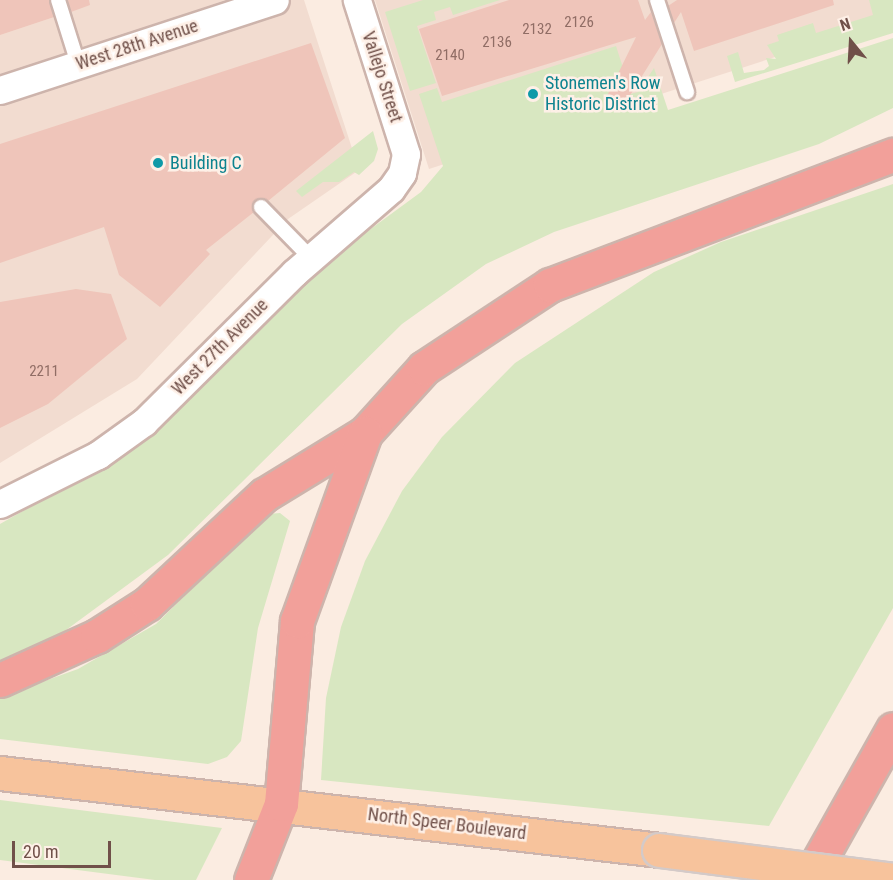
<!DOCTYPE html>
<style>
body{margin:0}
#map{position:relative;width:893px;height:880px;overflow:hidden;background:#fbece1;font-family:"Roboto Condensed",sans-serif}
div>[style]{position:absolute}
.residential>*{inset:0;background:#f2dcd0}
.green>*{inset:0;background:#d8e7c1}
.building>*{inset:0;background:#efc5ba}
.roads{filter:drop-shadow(2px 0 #cdb4ac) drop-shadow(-2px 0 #cdb4ac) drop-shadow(0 2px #cdb4ac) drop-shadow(0 -2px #cdb4ac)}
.service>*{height:14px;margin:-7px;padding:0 7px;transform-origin:7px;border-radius:7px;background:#fff}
.minor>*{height:27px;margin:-13.5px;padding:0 13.5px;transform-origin:13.5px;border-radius:13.5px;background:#fff}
.primary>*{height:33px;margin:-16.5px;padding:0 16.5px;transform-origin:16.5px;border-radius:16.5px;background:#f7c39c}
.motorway>*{height:33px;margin:-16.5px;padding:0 16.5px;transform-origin:16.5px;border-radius:16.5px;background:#f2a09a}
.bridges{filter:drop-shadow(2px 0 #d4cac8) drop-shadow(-2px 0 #d4cac8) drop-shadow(0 2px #d4cac8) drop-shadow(0 -2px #d4cac8)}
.primary-bridge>*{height:33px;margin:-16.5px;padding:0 16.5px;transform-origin:16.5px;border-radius:16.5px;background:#f7c39c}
.dots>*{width:16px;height:16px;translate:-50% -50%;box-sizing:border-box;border:3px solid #fef0e7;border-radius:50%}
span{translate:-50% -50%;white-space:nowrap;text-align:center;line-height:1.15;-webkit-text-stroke:5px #fef0e7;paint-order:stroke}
.number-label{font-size:15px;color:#906d65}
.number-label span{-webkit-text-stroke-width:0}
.street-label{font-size:18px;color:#705049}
.culture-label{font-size:18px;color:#0d838f}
.left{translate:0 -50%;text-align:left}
.north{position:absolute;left:821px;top:12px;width:60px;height:60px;-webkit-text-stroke:4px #fef0e7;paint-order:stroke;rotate:342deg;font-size:16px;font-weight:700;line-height:24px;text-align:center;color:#705049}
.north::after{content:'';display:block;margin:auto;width:21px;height:27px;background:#705049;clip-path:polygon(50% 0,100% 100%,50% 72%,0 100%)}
.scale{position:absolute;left:12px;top:841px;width:99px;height:27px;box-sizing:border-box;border:3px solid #705049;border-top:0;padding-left:8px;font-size:18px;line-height:21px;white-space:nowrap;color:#705049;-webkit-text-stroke:4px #fef0e7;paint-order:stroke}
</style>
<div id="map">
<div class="residential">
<div style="clip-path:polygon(0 0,304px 0,359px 170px,288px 219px,137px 379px,0 463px)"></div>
<div style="clip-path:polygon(375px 0,893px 0,893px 19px,429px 169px)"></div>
</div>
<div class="green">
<div style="clip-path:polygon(423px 0,500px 0,453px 15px,450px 7px,434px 12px,436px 20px,417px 26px,436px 83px,410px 91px,385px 12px)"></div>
<div style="clip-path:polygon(869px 0,893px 0,893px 33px,735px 82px,727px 56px,738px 52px,744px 73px,764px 70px,769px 66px,766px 58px,776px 59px,767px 45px,779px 41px,777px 35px,813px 23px,816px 33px,873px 15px)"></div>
<div style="clip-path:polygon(893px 38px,893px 108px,819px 144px,554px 232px,486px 264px,402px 324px,168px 555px,62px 633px,0 661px,0 524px,125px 453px,176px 413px,308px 275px,421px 192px,443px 166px,419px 94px,437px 88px,442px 102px,616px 46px,625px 74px,623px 96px,638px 92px,654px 68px,668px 110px)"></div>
<div style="clip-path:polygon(373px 131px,378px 149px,374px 161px,359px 175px,354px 172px,339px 182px,323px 182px,302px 197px,296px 191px)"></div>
<div style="clip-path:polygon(893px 184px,893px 608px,769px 826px,321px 780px,326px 698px,341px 627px,365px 561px,402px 491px,442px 437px,515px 363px,654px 272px,721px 242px)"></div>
<div style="clip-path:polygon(280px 513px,290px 521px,258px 628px,241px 741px,227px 757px,208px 764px,0 739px,0 697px,78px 669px,156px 624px,268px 514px)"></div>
<div style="clip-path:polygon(0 800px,222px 828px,196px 880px,155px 880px,0 860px)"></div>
</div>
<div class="building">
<div style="clip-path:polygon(0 0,49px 0,54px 17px,0 35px)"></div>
<div style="clip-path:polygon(67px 0,89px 0,90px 5px,71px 12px)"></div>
<div style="clip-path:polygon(509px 0,638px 0,645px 20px,651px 12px,662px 44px,624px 105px,607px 96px,636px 37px,442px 96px,419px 29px)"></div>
<div style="clip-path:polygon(677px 0,833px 0,834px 5px,694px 51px,681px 12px,674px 23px,668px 6px)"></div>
<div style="clip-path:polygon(311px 43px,345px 138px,268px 201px,255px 200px,254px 212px,206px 250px,210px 254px,160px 307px,119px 275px,104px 227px,0 263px,0 144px)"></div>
<div style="clip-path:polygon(76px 289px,111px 294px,127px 339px,48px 404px,0 428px,0 302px)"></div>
</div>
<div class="roads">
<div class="service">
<div style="left:58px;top:0;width:67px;rotate:72.6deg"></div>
<div style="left:657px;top:0;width:97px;rotate:71.9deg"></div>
<div style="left:261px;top:207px;width:71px;rotate:45.6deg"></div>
</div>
<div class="minor">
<div style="left:0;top:90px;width:289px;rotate:-18.1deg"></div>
<div style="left:0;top:504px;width:110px;rotate:-26.6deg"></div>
<div style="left:98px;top:455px;width:57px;rotate:-35.7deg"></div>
<div style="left:144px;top:422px;width:211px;rotate:-44.8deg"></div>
<div style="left:294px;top:273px;width:128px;rotate:-40.9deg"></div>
<div style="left:391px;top:189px;width:19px;rotate:-55deg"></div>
<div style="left:402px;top:173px;width:19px;rotate:-78deg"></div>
<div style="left:406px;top:154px;width:162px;rotate:-107.7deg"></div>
</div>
<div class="primary">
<div style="left:0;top:773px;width:663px;rotate:6.66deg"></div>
</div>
<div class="motorway">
<div style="left:0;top:680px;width:107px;rotate:-24.4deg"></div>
<div style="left:97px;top:636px;width:59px;rotate:-32.6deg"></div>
<div style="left:147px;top:604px;width:160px;rotate:-43deg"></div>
<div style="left:264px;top:495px;width:119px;rotate:-31.5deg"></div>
<div style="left:365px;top:433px;width:88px;rotate:-47.8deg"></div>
<div style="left:424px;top:368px;width:151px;rotate:-33.4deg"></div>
<div style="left:550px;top:285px;width:367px;rotate:-20.8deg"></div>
<div style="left:251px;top:880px;width:82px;rotate:-68.5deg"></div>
<div style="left:281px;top:804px;width:184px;rotate:-85deg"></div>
<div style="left:297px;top:621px;width:200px;rotate:-70.1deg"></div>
<div style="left:808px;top:880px;width:173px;rotate:-60.6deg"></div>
</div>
</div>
<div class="bridges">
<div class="primary-bridge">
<div style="left:659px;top:850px;width:236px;rotate:7.3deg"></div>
</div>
</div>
<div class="dots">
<div style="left:533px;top:94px;background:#0f9aa8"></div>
<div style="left:158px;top:163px;background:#0f9aa8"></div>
</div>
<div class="number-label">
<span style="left:579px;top:23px">2126</span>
<span style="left:537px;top:30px">2132</span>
<span style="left:497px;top:43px">2136</span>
<span style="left:450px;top:56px">2140</span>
<span style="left:44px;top:372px">2211</span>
</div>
<div class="street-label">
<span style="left:137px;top:45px;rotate:-18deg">West 28th Avenue</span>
<span style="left:382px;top:77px;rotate:72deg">Vallejo Street</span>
<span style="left:220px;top:347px;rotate:-45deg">West 27th Avenue</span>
<span style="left:447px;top:824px;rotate:7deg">North Speer Boulevard</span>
</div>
<div class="culture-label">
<span class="left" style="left:545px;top:94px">Stonemen's Row<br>Historic District</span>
<span class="left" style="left:170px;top:163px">Building C</span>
</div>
<div class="north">N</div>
<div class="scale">20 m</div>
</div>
